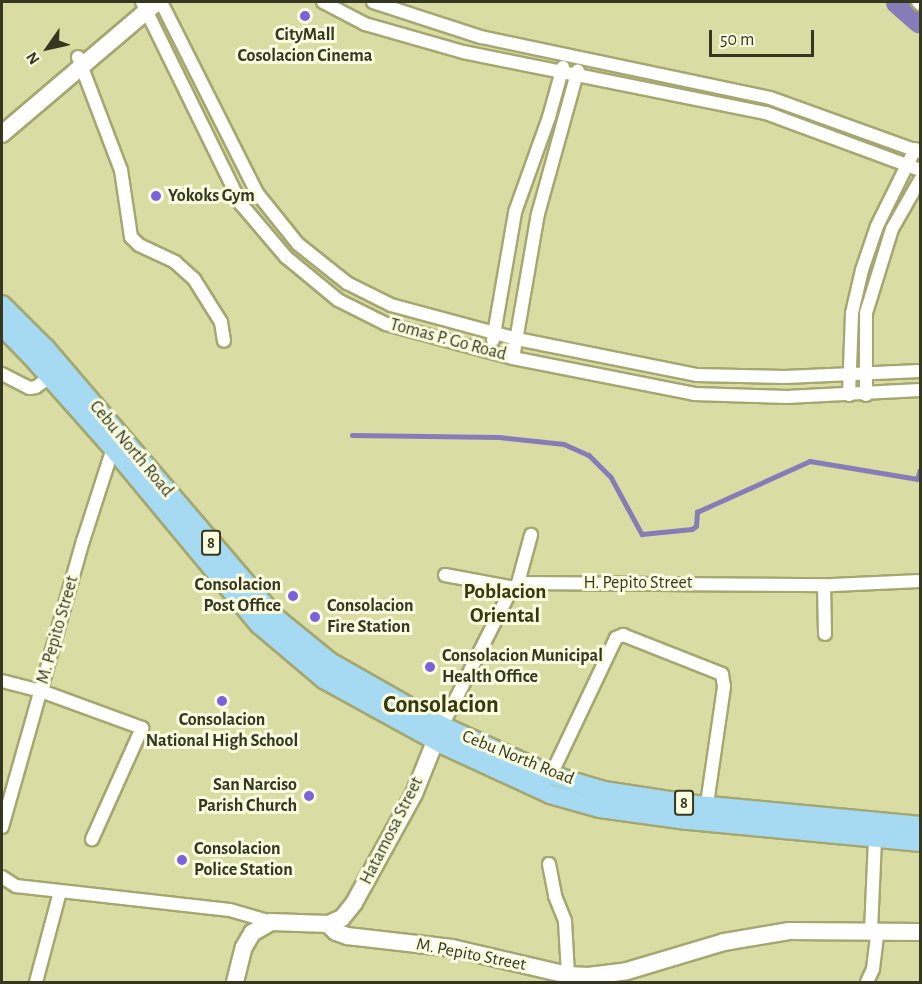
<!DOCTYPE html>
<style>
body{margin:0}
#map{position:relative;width:922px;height:984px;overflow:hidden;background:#dadda3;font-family:"Alegreya Sans",sans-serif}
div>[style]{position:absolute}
.stream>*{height:4.5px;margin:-2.25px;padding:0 2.25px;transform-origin:2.25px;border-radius:2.25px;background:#867db8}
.river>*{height:26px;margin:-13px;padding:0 13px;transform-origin:13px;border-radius:13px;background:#867db8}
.roads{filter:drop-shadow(2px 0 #a4a76f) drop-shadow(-2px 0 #a4a76f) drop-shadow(0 2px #a4a76f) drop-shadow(0 -2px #a4a76f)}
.street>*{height:12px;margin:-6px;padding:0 6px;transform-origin:6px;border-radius:6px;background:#fff}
.secondary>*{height:16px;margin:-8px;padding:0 8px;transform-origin:8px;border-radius:8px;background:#fff}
.primary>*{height:18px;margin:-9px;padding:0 9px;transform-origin:9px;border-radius:9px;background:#a6daf3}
.dots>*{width:16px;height:16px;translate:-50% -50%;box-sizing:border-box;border:3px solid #f9fcdf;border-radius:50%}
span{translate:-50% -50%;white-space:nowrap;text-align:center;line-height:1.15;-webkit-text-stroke:6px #f9fcdf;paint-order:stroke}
.shield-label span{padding:2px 4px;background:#f9fcdf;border:2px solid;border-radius:4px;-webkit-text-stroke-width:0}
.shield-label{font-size:16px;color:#363720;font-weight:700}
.poi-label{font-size:18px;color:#363720;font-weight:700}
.left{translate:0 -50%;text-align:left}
.right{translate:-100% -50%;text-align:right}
.street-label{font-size:18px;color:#363720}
.quarter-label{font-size:21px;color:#37380e;font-weight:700}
.district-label{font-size:24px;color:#37380e;font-weight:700}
.frame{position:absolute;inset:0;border:3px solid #363720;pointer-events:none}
.north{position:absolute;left:18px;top:18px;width:60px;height:60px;-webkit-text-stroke:4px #f9fcdf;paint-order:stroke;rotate:236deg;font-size:16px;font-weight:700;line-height:24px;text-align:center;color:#363720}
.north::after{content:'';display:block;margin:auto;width:21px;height:27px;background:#363720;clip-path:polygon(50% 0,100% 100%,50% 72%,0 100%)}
.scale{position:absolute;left:709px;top:30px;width:105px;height:27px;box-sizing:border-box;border:3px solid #363720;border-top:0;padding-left:8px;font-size:18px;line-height:21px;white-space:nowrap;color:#363720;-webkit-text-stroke:4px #f9fcdf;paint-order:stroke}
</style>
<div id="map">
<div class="stream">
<div style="left:352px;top:435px;width:147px;rotate:0.8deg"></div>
<div style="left:499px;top:437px;width:65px;rotate:6.1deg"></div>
<div style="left:564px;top:444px;width:27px;rotate:24deg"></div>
<div style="left:589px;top:455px;width:31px;rotate:45deg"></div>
<div style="left:611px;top:477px;width:65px;rotate:61.5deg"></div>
<div style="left:642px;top:534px;width:50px;rotate:-5.7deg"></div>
<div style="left:692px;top:529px;width:5px;rotate:-37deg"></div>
<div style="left:696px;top:526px;width:14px;rotate:-86deg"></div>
<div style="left:697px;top:512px;width:124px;rotate:-24.3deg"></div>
<div style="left:810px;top:461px;width:109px;rotate:9.5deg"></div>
<div style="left:917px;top:479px;width:9px;rotate:-72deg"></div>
</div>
<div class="river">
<div style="left:899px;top:2px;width:28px;rotate:41deg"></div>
</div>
<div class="roads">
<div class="street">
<div style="left:142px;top:2px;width:225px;rotate:63.9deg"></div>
<div style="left:241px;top:204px;width:70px;rotate:49.7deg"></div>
<div style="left:286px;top:257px;width:67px;rotate:39.6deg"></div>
<div style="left:338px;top:300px;width:54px;rotate:26.6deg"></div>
<div style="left:386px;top:324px;width:131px;rotate:15deg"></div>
<div style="left:513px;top:358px;width:185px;rotate:11.2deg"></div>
<div style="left:694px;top:394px;width:93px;rotate:1.8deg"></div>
<div style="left:787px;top:397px;width:133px;rotate:-3deg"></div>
<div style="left:161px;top:2px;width:214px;rotate:63.3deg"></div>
<div style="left:257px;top:193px;width:65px;rotate:51.2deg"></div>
<div style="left:298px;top:244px;width:63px;rotate:38.5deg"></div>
<div style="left:347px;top:283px;width:49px;rotate:26.6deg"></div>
<div style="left:391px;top:305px;width:131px;rotate:15.1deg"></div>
<div style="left:517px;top:339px;width:184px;rotate:11.3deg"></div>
<div style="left:697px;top:375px;width:88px;rotate:1.3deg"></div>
<div style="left:785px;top:377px;width:135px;rotate:-2.5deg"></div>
<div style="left:323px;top:2px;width:47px;rotate:27.6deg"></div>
<div style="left:365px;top:24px;width:102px;rotate:15.9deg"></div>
<div style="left:463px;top:52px;width:309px;rotate:11.4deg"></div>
<div style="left:766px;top:113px;width:164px;rotate:20.3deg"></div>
<div style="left:373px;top:2px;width:114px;rotate:18deg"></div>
<div style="left:481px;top:37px;width:295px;rotate:11.9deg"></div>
<div style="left:770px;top:98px;width:159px;rotate:19.8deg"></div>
<div style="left:918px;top:2px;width:3px;rotate:45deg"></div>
<div style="left:78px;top:57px;width:121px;rotate:69.2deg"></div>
<div style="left:121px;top:170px;width:68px;rotate:81.5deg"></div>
<div style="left:131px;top:237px;width:11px;rotate:45deg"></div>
<div style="left:139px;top:245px;width:40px;rotate:25deg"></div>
<div style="left:175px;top:262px;width:25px;rotate:42deg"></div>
<div style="left:194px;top:279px;width:51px;rotate:57.9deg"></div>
<div style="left:221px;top:322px;width:19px;rotate:81deg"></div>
<div style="left:493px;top:340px;width:130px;rotate:-80.2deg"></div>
<div style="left:515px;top:212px;width:101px;rotate:-70.3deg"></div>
<div style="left:549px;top:117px;width:52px;rotate:-74.4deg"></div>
<div style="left:513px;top:358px;width:146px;rotate:-80.2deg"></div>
<div style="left:538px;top:214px;width:149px;rotate:-74.5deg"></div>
<div style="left:2px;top:374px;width:31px;rotate:27deg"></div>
<div style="left:30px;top:388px;width:6px;rotate:-9deg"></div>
<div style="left:36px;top:387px;width:17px;rotate:-36deg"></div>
<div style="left:849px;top:395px;width:82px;rotate:-87.9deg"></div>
<div style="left:852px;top:313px;width:44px;rotate:-76.9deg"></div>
<div style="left:862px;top:270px;width:46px;rotate:-71.2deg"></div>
<div style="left:877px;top:226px;width:86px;rotate:-63.7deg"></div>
<div style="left:866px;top:395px;width:82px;rotate:-90deg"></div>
<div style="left:866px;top:313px;width:88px;rotate:-72.8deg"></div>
<div style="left:892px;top:229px;width:56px;rotate:-60.3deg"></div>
<div style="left:445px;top:575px;width:71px;rotate:10.5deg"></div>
<div style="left:518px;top:583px;width:315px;rotate:0.4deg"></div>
<div style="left:833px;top:585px;width:87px;rotate:-2.6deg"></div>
<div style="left:824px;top:585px;width:49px;rotate:88.8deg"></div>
<div style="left:2px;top:681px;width:40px;rotate:14.4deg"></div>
<div style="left:41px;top:691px;width:108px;rotate:20.1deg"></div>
<div style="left:142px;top:728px;width:122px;rotate:114.2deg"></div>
<div style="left:442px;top:726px;width:146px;rotate:-63.1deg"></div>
<div style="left:508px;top:596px;width:16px;rotate:-52deg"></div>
<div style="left:518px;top:583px;width:50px;rotate:-74.8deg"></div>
<div style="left:551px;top:775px;width:152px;rotate:-64.6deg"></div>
<div style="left:616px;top:638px;width:8px;rotate:-23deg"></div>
<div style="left:623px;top:635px;width:106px;rotate:21.5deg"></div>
<div style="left:722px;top:674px;width:13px;rotate:81deg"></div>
<div style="left:724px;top:687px;width:118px;rotate:98.3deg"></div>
<div style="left:2px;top:827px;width:297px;rotate:-74.2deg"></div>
<div style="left:83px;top:541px;width:101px;rotate:-72.1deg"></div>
<div style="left:549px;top:864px;width:33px;rotate:79deg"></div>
<div style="left:555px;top:896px;width:27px;rotate:68deg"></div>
<div style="left:565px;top:921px;width:54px;rotate:86.8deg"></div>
<div style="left:2px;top:877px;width:17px;rotate:33deg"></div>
<div style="left:16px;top:886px;width:215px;rotate:6.4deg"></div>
<div style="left:230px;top:910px;width:43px;rotate:16.3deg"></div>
<div style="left:871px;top:931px;width:92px;rotate:-87.5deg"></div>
<div style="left:36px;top:982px;width:93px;rotate:-75.1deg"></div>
<div style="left:867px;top:982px;width:14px;rotate:-65deg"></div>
<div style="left:873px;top:969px;width:38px;rotate:-83deg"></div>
</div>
<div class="secondary">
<div style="left:2px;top:134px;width:204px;rotate:-40.4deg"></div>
<div style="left:328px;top:924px;width:15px;rotate:-23deg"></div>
<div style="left:342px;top:918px;width:19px;rotate:-51deg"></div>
<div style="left:354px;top:903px;width:124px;rotate:-61.2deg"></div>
<div style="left:414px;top:794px;width:70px;rotate:-68.2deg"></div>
<div style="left:235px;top:982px;width:36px;rotate:-76deg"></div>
<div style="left:244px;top:947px;width:16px;rotate:-60deg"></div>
<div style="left:252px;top:933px;width:22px;rotate:-30deg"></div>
<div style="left:271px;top:922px;width:57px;rotate:2deg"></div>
<div style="left:328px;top:924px;width:11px;rotate:45deg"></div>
<div style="left:336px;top:932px;width:12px;rotate:20deg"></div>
<div style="left:347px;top:936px;width:106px;rotate:6.5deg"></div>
<div style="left:452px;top:948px;width:119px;rotate:13.1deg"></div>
<div style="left:568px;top:975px;width:20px;rotate:3deg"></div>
<div style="left:588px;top:976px;width:39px;rotate:-7deg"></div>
<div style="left:627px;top:971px;width:101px;rotate:-16.6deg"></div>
<div style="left:724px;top:942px;width:66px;rotate:-9.6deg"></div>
<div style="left:789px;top:931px;width:131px;rotate:0.4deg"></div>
</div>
<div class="primary">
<div style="left:2px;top:305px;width:62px;rotate:45deg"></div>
<div style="left:46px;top:349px;width:355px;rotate:49.5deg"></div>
<div style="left:277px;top:619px;width:68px;rotate:39.1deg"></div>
<div style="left:330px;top:662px;width:129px;rotate:29.7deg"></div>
<div style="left:442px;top:726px;width:120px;rotate:24.2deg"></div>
<div style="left:551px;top:775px;width:55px;rotate:16.8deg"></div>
<div style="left:604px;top:791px;width:86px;rotate:8.7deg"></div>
<div style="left:689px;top:804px;width:232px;rotate:5.4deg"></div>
<div style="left:2px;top:326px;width:46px;rotate:45.9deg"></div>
<div style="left:34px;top:359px;width:118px;rotate:48.4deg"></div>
<div style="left:112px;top:447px;width:231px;rotate:50.3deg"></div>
<div style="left:260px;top:625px;width:84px;rotate:40.2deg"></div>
<div style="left:324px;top:679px;width:135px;rotate:28.8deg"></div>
<div style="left:442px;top:744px;width:119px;rotate:24.8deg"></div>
<div style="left:550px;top:794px;width:52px;rotate:15.6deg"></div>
<div style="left:600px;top:808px;width:88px;rotate:7.9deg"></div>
<div style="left:687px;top:820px;width:234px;rotate:5.4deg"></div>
</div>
</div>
<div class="dots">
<div style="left:305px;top:16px;background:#7d60db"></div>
<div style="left:156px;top:196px;background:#7d60db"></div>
<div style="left:293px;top:596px;background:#7d60db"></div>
<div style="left:315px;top:617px;background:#7d60db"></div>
<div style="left:430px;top:667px;background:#7d60db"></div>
<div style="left:222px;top:701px;background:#7d60db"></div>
<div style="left:309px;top:796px;background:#7d60db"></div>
<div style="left:182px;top:860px;background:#7d60db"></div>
</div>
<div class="shield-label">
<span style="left:211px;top:543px">8</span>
<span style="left:684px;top:803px">8</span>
</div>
<div class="poi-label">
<span style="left:305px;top:46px">CityMall<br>Cosolacion Cinema</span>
<span class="left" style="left:168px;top:196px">Yokoks Gym</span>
<span class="right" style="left:281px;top:596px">Consolacion<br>Post Office</span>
<span class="left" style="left:327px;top:617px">Consolacion<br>Fire Station</span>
<span class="left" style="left:442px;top:667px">Consolacion Municipal<br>Health Office</span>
<span style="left:222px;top:731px">Consolacion<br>National High School</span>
<span class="right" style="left:297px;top:796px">San Narciso<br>Parish Church</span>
<span class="left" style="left:194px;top:860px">Consolacion<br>Police Station</span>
</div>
<div class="street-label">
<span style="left:448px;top:340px;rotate:15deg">Tomas P. Go Road</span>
<span style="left:131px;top:449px;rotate:50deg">Cebu North Road</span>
<span style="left:638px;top:583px">H. Pepito Street</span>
<span style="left:58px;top:630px;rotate:-74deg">M. Pepito Street</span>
<span style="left:518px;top:758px;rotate:22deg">Cebu North Road</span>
<span style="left:392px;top:831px;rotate:-63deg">Hatamosa Street</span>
<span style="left:471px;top:955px;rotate:11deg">M. Pepito Street</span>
</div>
<div class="quarter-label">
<span style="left:505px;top:604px">Poblacion<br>Oriental</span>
</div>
<div class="district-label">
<span style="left:441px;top:706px">Consolacion</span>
</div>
<div class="frame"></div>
<div class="north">N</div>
<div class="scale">50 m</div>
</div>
